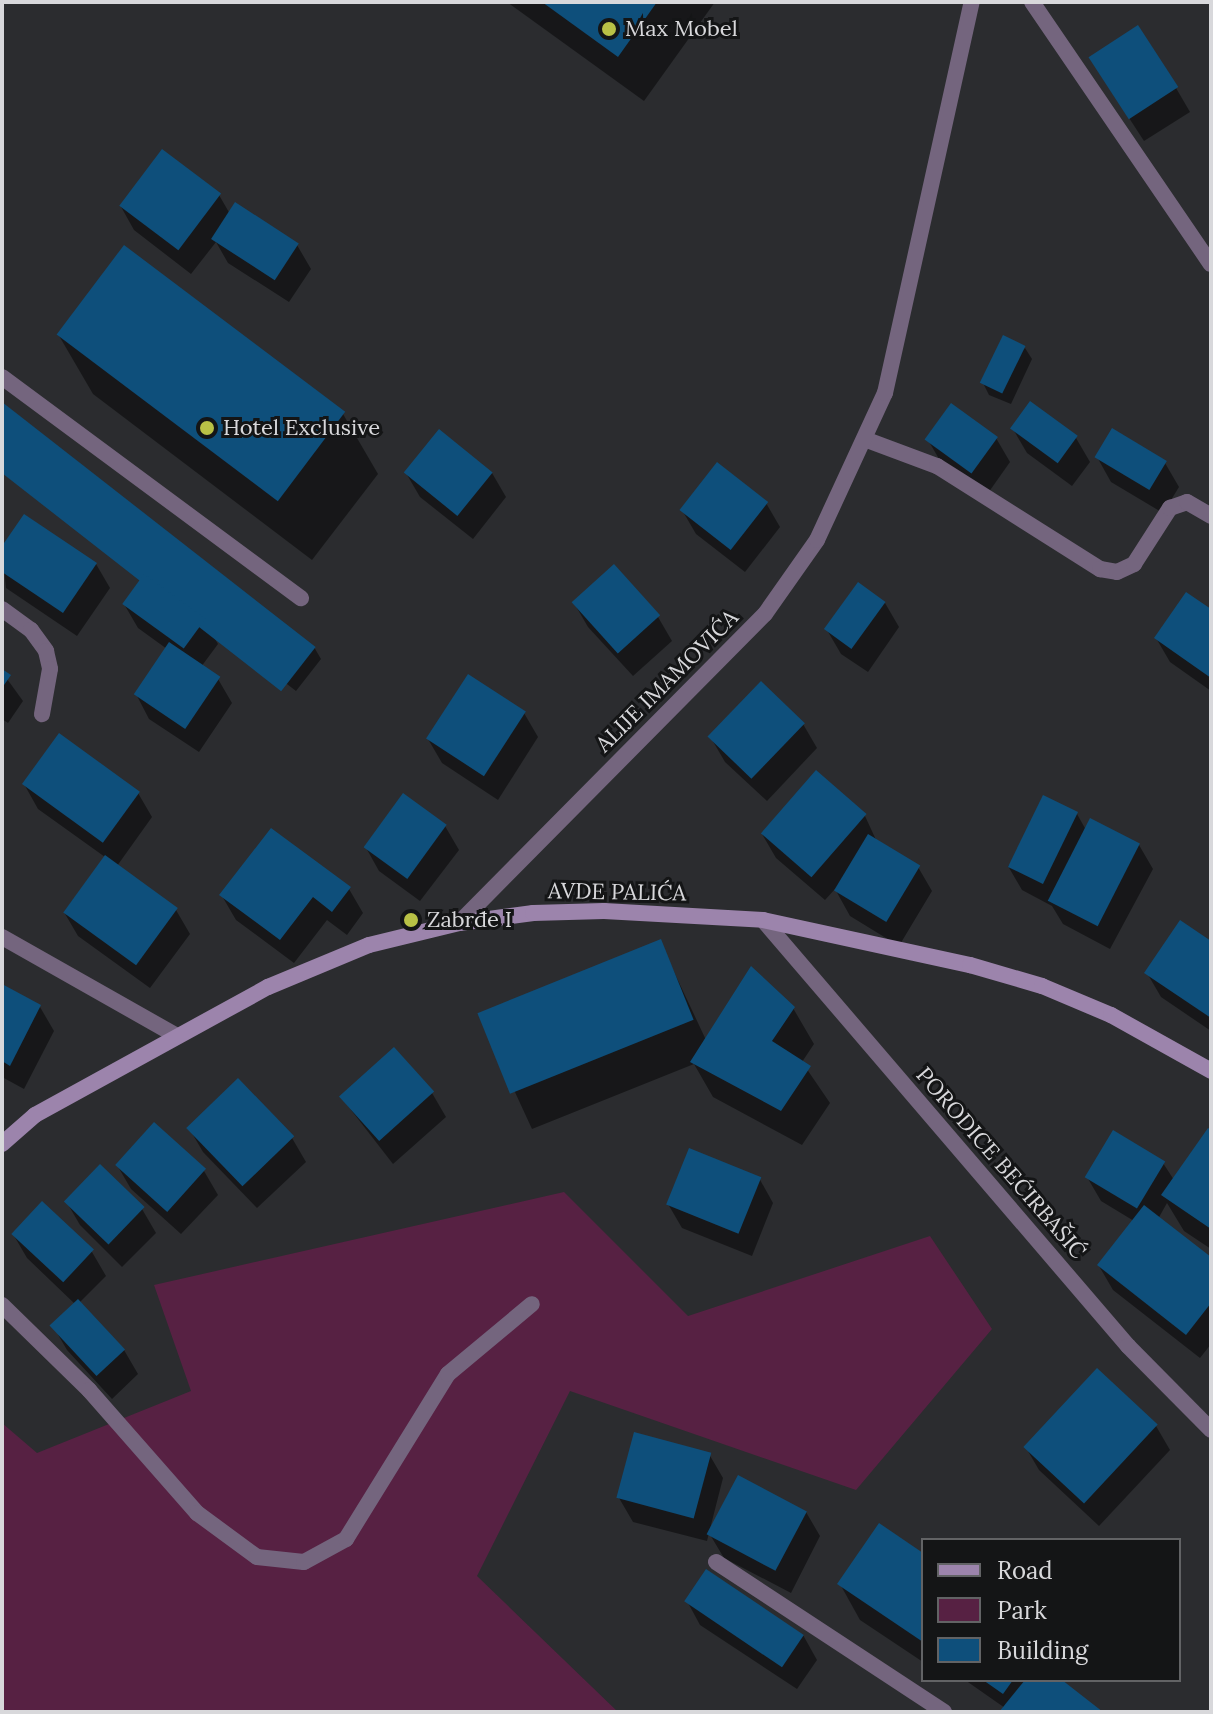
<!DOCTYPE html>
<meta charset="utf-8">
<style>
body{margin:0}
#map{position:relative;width:1213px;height:1714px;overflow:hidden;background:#2b2c2f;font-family:Lora,serif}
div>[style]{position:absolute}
.green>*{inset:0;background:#572143}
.shadow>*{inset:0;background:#0007}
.building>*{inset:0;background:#0e4f7b;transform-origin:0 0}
.lane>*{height:16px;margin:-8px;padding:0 8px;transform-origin:8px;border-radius:8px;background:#74657e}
.street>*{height:16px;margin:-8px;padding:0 8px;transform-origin:8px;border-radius:8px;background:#74657e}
.secondary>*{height:16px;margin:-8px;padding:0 8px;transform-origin:8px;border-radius:8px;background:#9c84ac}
.dots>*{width:22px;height:22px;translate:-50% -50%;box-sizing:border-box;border:4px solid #141516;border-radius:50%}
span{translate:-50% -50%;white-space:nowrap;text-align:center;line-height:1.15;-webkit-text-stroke:6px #141516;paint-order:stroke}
.poi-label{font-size:22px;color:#d8d8db}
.left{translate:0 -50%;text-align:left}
.street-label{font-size:22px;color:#d8d8db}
.frame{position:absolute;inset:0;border:4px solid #d8d8db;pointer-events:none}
.legend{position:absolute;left:921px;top:1538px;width:260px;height:144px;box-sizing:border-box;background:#141516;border:2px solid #626365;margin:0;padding:10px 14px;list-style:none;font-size:24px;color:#d8d8db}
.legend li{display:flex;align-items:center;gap:16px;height:40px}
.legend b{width:40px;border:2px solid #626365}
</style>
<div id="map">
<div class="green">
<div style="clip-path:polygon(564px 1192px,688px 1316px,930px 1236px,992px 1329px,856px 1490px,570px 1391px,477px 1576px,618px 1712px,2px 1712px,2px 1423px,37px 1453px,191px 1391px,154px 1285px)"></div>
</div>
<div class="shadow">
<div style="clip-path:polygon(507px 2px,715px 2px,644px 101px)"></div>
<div style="clip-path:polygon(1105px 81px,1176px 88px,1190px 112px,1144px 141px)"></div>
<div style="clip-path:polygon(219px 195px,230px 214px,297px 245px,311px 269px,289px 302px,228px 263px,216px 242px,191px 274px,134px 230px,120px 205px)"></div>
<div style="clip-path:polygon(58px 334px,343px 414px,378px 474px,312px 560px,93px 394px)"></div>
<div style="clip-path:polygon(1025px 348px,1032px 359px,1011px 404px,989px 395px,983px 383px)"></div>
<div style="clip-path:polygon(2px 405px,314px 647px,321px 659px,296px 691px,203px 619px,218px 644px,201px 667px,218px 679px,232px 703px,199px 752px,149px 719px,136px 694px,167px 649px,138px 628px,124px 604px,146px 574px,2px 463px)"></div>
<div style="clip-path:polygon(1013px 429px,1076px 438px,1090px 462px,1072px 486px,1027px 453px)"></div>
<div style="clip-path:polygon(996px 438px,1010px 462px,986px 496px,942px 464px,928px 440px)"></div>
<div style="clip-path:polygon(1097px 457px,1165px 463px,1179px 487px,1163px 513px,1111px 482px)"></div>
<div style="clip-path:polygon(406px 473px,492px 473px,506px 497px,473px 539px,420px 497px)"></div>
<div style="clip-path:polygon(766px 503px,780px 527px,745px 572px,696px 534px,682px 510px)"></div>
<div style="clip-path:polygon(2px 550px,96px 564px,110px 588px,77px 636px,6px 588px)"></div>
<div style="clip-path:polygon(614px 567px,658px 617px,672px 641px,633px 676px,588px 627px,574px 603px)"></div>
<div style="clip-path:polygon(885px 603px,899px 627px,868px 672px,841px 654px,827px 630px)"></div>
<div style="clip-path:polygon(1211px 611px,1211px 691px,1170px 662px,1156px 638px)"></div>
<div style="clip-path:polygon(2px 672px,23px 701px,8px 723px,2px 719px)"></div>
<div style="clip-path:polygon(524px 713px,538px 737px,498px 800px,442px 763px,428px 739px)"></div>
<div style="clip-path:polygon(803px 724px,817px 748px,767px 801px,725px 762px,711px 738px)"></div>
<div style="clip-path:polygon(24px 784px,138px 793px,152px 817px,117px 866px,176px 910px,190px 934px,150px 988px,78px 936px,64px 912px,105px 857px,38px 809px)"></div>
<div style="clip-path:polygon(1077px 814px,1086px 830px,1139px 845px,1153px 869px,1110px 949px,1063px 924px,1052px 906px,1022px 890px,1008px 866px)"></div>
<div style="clip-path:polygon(865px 816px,877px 842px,918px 867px,932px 891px,899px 946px,850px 916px,835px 889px,825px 900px,776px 858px,762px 834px)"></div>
<div style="clip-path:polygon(445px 826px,459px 850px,420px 901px,379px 871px,365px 846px)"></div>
<div style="clip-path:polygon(349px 889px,363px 913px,347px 935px,327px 920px,294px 963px,236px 920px,222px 896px)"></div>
<div style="clip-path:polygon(660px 942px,706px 1040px,793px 1008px,814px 1044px,802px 1062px,830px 1103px,802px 1145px,713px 1097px,694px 1064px,532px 1129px,479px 1014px)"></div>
<div style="clip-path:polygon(1211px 943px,1211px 1031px,1161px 997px,1147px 973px)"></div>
<div style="clip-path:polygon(2px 987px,40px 1007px,54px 1031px,24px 1089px,2px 1077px)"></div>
<div style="clip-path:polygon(432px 1093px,446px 1117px,393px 1164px,341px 1097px)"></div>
<div style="clip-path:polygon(189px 1128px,292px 1138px,306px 1162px,257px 1208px,203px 1152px)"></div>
<div style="clip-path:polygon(1211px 1133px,1211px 1249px,1184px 1231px,1167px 1203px,1158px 1219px,1211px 1260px,1211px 1344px,1200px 1358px,1113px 1290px,1099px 1266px,1134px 1221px,1101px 1201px,1087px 1177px,1163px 1163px,1174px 1180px)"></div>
<div style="clip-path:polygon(117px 1165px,204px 1171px,218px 1195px,181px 1234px,131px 1189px)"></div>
<div style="clip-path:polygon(100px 1167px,142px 1209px,156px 1233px,122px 1267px,80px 1225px,66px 1201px)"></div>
<div style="clip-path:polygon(759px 1178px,773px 1203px,752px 1256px,682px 1228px,668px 1204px)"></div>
<div style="clip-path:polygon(13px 1234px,92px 1252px,106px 1276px,79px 1303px,124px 1350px,138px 1374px,112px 1399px,67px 1350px,53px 1326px,76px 1305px,27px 1258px)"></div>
<div style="clip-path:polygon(1156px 1426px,1170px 1450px,1099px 1526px,1039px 1470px,1025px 1446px)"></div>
<div style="clip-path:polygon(709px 1454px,723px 1478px,710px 1529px,806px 1512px,820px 1536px,791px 1593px,724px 1558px,709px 1533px,707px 1541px,633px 1522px,619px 1498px)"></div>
<div style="clip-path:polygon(923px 1555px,923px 1662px,860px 1620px,840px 1584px)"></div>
<div style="clip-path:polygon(687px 1601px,803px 1635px,817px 1660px,797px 1689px,700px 1625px)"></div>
<div style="clip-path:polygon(965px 1680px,1059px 1680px,1100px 1712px,1002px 1712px,1005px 1708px)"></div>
</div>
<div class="building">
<div style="clip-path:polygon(542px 2px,657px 2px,618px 57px)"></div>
<div style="left:1138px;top:25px;width:74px;height:59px;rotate:57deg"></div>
<div style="left:162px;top:149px;width:74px;height:71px;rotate:37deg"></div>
<div style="left:235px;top:202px;width:76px;height:44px;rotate:33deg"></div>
<div style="left:124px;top:245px;width:277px;height:112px;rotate:37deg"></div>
<div style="left:1003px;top:335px;width:25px;height:53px;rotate:26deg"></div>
<div style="left:1030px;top:401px;width:59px;height:34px;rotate:36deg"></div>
<div style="left:2px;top:402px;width:398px;height:56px;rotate:38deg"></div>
<div style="left:951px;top:403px;width:58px;height:45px;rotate:36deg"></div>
<div style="left:1112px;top:428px;width:64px;height:34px;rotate:31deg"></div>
<div style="left:439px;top:429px;width:69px;height:56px;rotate:39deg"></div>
<div style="left:717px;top:462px;width:65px;height:61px;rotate:38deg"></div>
<div style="clip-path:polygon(24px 514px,97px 563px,63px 613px,2px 572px,2px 546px)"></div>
<div style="left:614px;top:564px;width:69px;height:57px;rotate:48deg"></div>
<div style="left:144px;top:574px;width:76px;height:37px;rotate:36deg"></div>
<div style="left:858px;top:582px;width:34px;height:58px;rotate:36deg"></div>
<div style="clip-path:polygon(1186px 592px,1211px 609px,1211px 678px,1154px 638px)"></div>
<div style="left:169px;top:642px;width:62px;height:63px;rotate:34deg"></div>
<div style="clip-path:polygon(2px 669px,11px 675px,2px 688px)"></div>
<div style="left:468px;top:674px;width:69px;height:77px;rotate:33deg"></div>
<div style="left:761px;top:681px;width:61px;height:77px;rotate:44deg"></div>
<div style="left:59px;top:733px;width:100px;height:63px;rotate:36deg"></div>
<div style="left:816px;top:770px;width:67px;height:84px;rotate:41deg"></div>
<div style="left:403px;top:793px;width:54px;height:67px;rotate:36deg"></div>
<div style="left:1043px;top:795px;width:39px;height:80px;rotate:26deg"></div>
<div style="left:1090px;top:818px;width:56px;height:93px;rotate:27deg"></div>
<div style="clip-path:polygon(271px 828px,351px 887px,332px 912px,313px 897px,280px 940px,219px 895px)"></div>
<div style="left:868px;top:834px;width:61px;height:66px;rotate:31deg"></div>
<div style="left:105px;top:855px;width:90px;height:71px;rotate:36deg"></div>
<div style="clip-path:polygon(1180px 920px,1211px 941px,1211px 1018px,1144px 973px)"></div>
<div style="left:661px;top:939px;width:87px;height:198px;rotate:68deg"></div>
<div style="clip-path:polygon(751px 966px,795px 1007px,772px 1041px,811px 1066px,781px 1111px,690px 1062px)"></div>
<div style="clip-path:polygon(2px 984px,41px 1005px,10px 1066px,2px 1061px)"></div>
<div style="left:394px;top:1047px;width:60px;height:74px;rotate:48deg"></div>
<div style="left:238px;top:1078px;width:81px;height:72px;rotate:46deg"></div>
<div style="left:154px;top:1122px;width:70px;height:58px;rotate:42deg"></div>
<div style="clip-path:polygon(1208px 1128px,1211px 1130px,1211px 1229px,1161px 1195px)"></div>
<div style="left:1113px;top:1130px;width:61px;height:55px;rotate:31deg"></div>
<div style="left:689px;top:1148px;width:78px;height:61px;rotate:22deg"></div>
<div style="left:100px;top:1164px;width:62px;height:52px;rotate:44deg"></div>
<div style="left:42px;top:1201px;width:71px;height:45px;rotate:43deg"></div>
<div style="clip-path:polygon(1144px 1205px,1211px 1257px,1211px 1303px,1186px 1335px,1097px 1265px)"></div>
<div style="left:78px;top:1299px;width:69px;height:39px;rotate:47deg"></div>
<div style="left:1097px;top:1368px;width:83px;height:108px;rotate:43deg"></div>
<div style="left:634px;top:1432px;width:80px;height:68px;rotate:15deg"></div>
<div style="left:738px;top:1475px;width:78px;height:67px;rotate:28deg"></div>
<div style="clip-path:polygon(879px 1523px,923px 1553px,923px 1642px,837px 1584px)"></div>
<div style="left:706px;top:1569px;width:118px;height:39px;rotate:34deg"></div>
<div style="clip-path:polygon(983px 1680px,1013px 1680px,1003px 1694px)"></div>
<div style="clip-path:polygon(1025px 1680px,1062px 1680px,1103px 1712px,999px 1712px)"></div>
</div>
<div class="lane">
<div style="left:1032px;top:2px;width:317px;rotate:55.7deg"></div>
<div style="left:2px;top:377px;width:372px;rotate:36.5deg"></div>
<div style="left:2px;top:609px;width:36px;rotate:36deg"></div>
<div style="left:31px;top:630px;width:26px;rotate:54deg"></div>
<div style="left:46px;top:651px;width:18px;rotate:77deg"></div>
<div style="left:50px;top:669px;width:46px;rotate:100.1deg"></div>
<div style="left:2px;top:937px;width:201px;rotate:29.5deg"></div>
<div style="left:2px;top:1305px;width:122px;rotate:44.3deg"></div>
<div style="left:89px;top:1390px;width:164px;rotate:48.7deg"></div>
<div style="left:197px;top:1513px;width:74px;rotate:36.3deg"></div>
<div style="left:257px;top:1557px;width:47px;rotate:6.1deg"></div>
<div style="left:304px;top:1562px;width:48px;rotate:-28.7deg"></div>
<div style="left:346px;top:1539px;width:194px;rotate:-58.3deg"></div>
<div style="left:448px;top:1374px;width:109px;rotate:-39.8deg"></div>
</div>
<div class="street">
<div style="left:867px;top:440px;width:75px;rotate:20.4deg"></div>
<div style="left:937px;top:466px;width:193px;rotate:32.3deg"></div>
<div style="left:1100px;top:569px;width:17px;rotate:10deg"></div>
<div style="left:1117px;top:572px;width:19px;rotate:-25deg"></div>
<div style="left:1134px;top:564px;width:67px;rotate:-57.3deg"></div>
<div style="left:1170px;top:508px;width:18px;rotate:-19deg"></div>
<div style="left:1187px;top:502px;width:28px;rotate:30deg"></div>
<div style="left:763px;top:920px;width:561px;rotate:49.41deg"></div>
<div style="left:1128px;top:1346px;width:118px;rotate:45.3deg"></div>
<div style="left:459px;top:923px;width:435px;rotate:-45.3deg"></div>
<div style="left:765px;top:614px;width:90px;rotate:-54.9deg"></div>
<div style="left:817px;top:540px;width:162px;rotate:-65.2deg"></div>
<div style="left:885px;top:393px;width:401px;rotate:-77.5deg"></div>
<div style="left:716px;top:1562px;width:273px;rotate:33.3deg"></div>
</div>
<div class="secondary">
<div style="left:2px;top:1144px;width:44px;rotate:-41.3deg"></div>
<div style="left:35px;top:1115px;width:266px;rotate:-28.8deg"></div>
<div style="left:268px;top:987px;width:109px;rotate:-22.6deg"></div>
<div style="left:369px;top:945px;width:93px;rotate:-13.7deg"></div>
<div style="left:459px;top:923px;width:75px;rotate:-7.7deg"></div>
<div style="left:533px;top:913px;width:71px;rotate:-1.6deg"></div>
<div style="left:604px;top:911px;width:159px;rotate:3.2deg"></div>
<div style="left:763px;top:920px;width:212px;rotate:12.3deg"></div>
<div style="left:970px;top:965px;width:75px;rotate:16.3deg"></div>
<div style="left:1042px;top:986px;width:75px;rotate:22.8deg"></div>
<div style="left:1111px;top:1015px;width:115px;rotate:29.2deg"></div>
</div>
<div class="dots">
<div style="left:609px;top:29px;background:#b9c146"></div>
<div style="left:207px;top:428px;background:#b9c146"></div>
<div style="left:411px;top:920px;background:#b9c146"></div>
</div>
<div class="poi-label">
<span class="left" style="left:625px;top:29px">Max Mobel</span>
<span class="left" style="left:223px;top:428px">Hotel Exclusive</span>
<span class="left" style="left:427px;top:920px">Zabrđe I</span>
</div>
<div class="street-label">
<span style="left:667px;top:681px;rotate:-45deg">ALIJE IMAMOVIĆA</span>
<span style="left:617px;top:892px;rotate:1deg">AVDE PALIĆA</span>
<span style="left:1001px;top:1163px;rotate:49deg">PORODICE BEĆIRBAŠIĆ</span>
</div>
<div class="frame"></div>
<ul class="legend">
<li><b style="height:10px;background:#9c84ac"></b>Road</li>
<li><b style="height:22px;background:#572143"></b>Park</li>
<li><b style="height:22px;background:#0e4f7b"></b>Building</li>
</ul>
</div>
